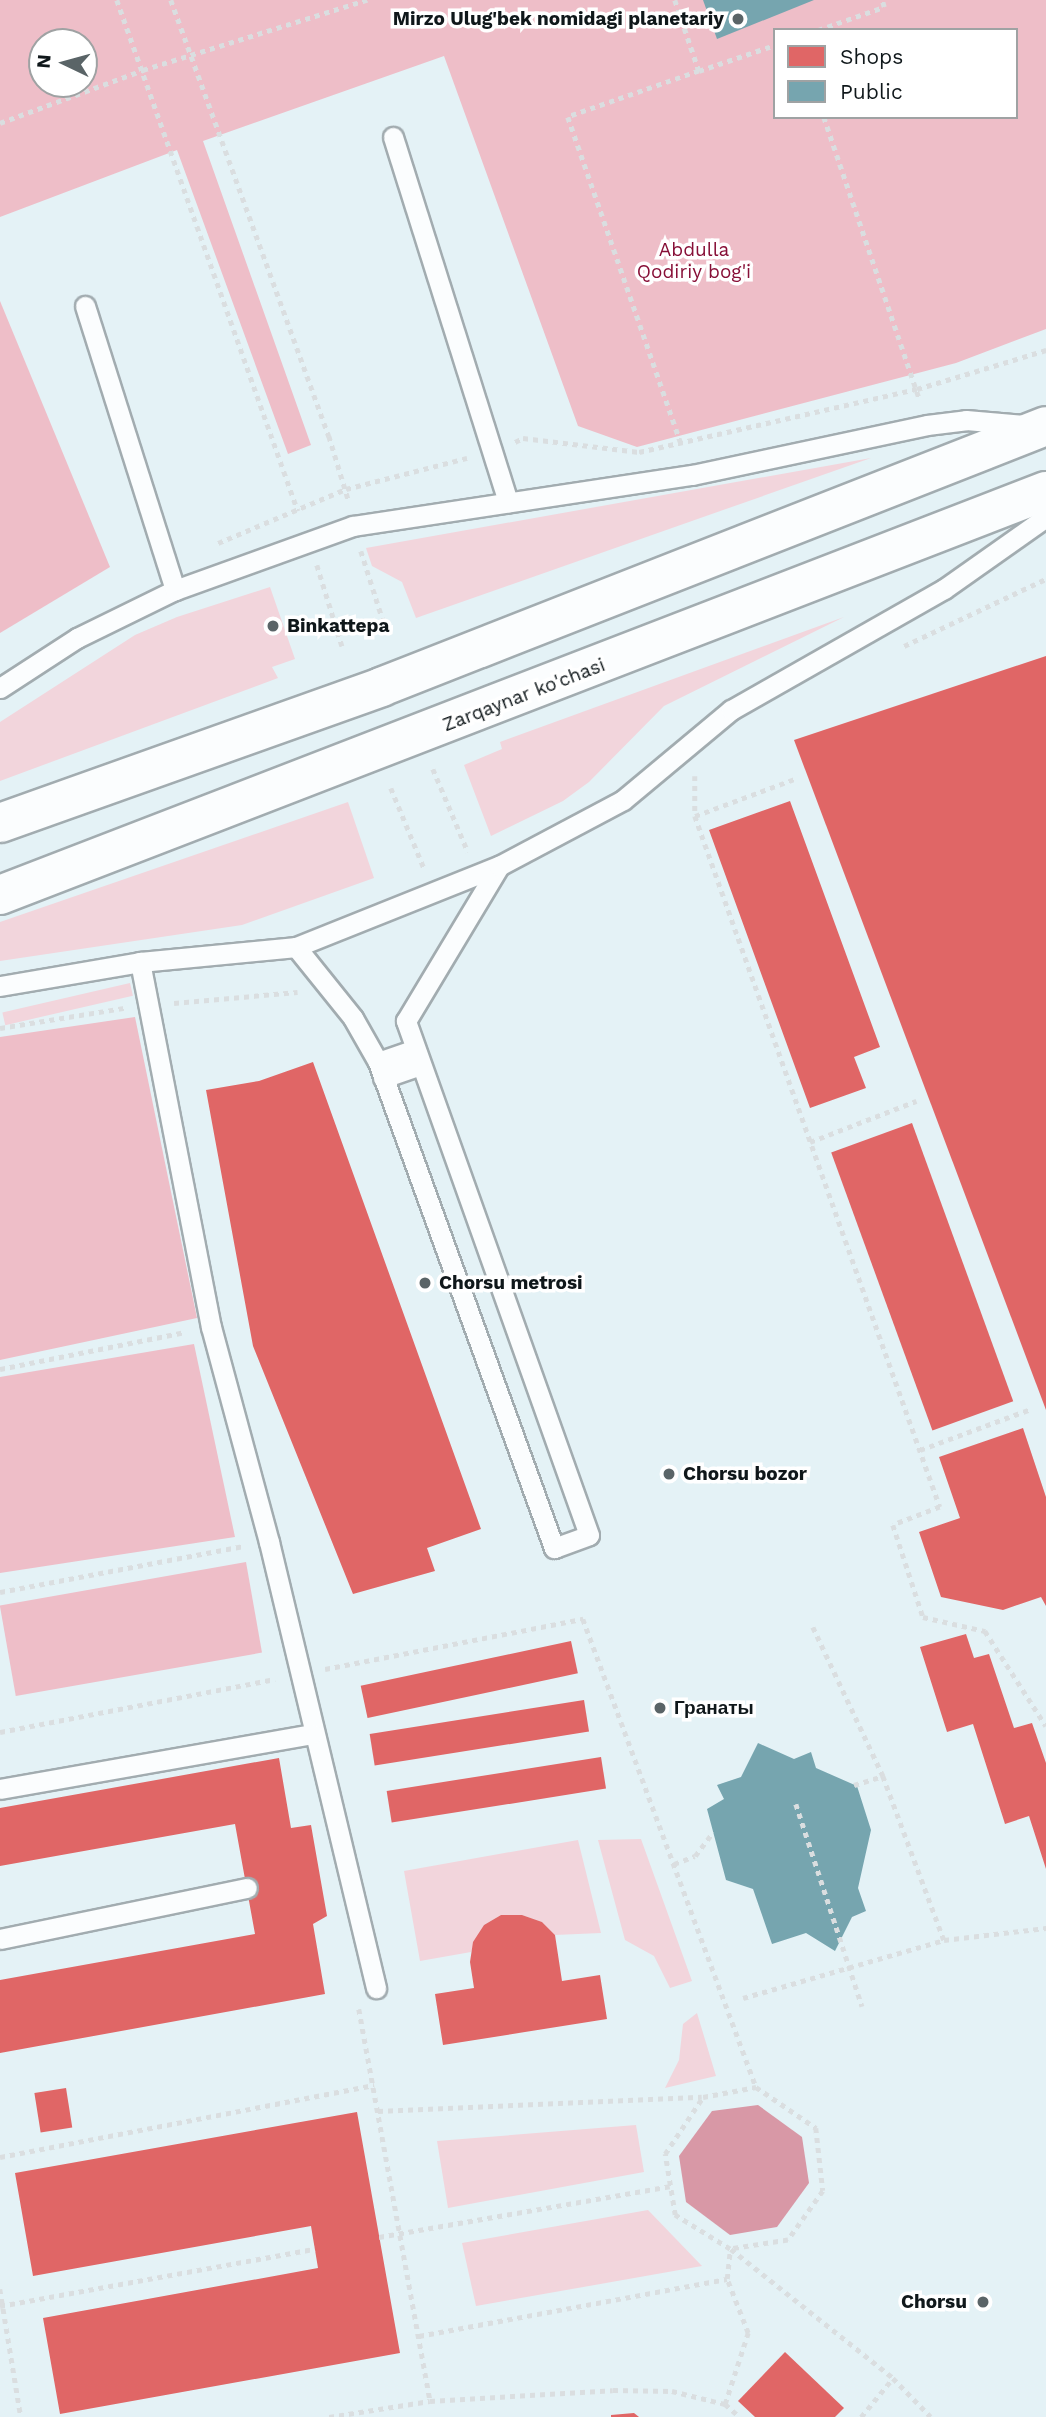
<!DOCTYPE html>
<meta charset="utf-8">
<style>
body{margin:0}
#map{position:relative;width:1046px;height:2417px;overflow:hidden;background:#e4f2f6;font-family:"Work Sans",sans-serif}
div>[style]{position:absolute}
.green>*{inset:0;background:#f2d5dc;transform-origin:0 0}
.forest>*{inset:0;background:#eebec8;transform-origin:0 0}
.water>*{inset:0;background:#d898a6}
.shops>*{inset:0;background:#e06666;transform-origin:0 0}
.public>*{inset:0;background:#76a5af}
.path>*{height:4.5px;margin-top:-2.25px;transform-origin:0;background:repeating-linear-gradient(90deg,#dadee0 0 5px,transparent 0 10px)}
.roads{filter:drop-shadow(2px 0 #a2acb0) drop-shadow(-2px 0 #a2acb0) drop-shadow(0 2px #a2acb0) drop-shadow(0 -2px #a2acb0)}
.lane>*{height:19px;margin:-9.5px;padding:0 9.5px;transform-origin:9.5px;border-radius:9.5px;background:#fbfdfe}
.primary>*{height:38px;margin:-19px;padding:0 19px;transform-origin:19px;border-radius:19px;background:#fbfdfe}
.dots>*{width:19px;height:19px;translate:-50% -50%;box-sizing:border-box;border:4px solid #fff;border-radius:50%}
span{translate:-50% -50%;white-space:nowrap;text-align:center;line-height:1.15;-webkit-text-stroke:7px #fff;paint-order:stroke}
.poi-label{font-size:19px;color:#0f171a;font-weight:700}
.right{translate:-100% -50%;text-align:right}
.left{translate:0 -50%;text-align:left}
.park-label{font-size:19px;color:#870f37}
.street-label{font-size:19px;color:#0f171a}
.legend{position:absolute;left:773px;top:28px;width:245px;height:91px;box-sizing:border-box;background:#fff;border:2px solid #9fa2a3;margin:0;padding:9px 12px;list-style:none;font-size:21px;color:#0f171a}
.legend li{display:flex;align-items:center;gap:14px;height:35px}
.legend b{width:35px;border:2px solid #9fa2a3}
.north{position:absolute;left:28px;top:28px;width:70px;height:70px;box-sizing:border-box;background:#fff;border:2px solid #9fa2a3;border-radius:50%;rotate:275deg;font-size:19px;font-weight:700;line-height:28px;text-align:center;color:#0f171a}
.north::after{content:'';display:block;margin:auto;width:24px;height:32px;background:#5a6467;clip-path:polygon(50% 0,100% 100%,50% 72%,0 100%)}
</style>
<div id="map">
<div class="green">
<div style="clip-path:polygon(871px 458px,416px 618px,402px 582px,372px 566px,366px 548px)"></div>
<div style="clip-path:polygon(270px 587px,295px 659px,272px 667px,278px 678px,0 781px,0 722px,135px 635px,177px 617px)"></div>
<div style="clip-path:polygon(844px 617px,664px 706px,589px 782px,563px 801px,491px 836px,464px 765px,502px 749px,500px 742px)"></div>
<div style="clip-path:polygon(348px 802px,374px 878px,242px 925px,0 961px,0 922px)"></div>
<div style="left:130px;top:983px;width:13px;height:131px;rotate:77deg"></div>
<div style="clip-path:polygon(641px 1839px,692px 1981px,670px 1988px,654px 1956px,625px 1940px,598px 1840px)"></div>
<div style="clip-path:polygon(578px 1840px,601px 1933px,555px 1935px,542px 1922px,522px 1915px,501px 1915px,484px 1925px,471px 1952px,420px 1961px,404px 1871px)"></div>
<div style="clip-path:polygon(697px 2013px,716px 2076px,665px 2088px,679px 2060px,683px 2024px)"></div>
<div style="clip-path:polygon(636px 2125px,644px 2172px,448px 2208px,437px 2141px)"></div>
<div style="clip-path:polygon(648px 2210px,702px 2266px,476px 2306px,462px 2243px)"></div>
</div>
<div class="forest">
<div style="clip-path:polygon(evenodd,0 0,1046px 0,1046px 329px,956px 363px,637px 447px,578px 426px,444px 56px,203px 141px,311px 445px,288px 454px,177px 150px,0 217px,0 0,775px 30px,1016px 30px,1016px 117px,775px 117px,775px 30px,0 0,42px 42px,84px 42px,84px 84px,42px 84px,42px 42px)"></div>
<div style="clip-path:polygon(0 301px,110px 567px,0 633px)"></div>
<div style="clip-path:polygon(135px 1017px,197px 1318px,0 1360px,0 1037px)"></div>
<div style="clip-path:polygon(194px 1344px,235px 1537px,0 1573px,0 1377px)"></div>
<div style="left:246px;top:1562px;width:92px;height:250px;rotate:80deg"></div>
</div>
<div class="water">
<div style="clip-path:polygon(758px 2105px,802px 2137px,809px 2183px,777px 2227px,730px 2235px,686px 2202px,679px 2156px,712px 2111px)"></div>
</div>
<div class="shops">
<div style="clip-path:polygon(1046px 656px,1046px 1410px,794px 740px)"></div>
<div style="clip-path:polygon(790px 801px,880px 1047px,854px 1057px,866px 1088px,810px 1108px,709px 830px)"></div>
<div style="clip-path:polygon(313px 1062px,481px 1529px,427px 1548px,435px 1571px,353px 1594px,253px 1346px,206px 1090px,259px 1081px)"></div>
<div style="left:912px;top:1123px;width:296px;height:86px;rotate:70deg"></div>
<div style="clip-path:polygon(1023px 1428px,1046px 1497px,1046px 1606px,1041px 1597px,1003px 1610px,941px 1597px,919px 1532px,960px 1518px,939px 1457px)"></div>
<div style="clip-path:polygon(966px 1634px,974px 1658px,989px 1654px,1014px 1728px,1032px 1723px,1046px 1763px,1046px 1869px,1029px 1816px,1005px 1824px,973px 1724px,947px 1732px,920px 1647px)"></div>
<div style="left:571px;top:1641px;width:33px;height:215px;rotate:78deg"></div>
<div style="left:584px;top:1700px;width:32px;height:217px;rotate:81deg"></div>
<div style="left:601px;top:1757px;width:32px;height:217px;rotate:81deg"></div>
<div style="clip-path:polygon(279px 1758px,291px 1828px,311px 1825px,327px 1916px,313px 1924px,325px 1994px,0 2053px,0 1980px,255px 1934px,235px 1824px,0 1866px,0 1808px)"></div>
<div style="clip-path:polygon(501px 1915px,522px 1915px,542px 1922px,555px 1935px,562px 1981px,600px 1975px,607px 2019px,443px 2045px,435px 1994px,474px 1988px,470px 1962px,473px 1942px,484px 1925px)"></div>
<div style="left:66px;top:2088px;width:40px;height:32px;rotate:81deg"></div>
<div style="clip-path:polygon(357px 2112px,400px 2353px,60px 2414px,43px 2318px,318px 2268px,311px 2226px,33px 2276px,15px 2173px)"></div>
<div style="clip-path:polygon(785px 2352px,844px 2408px,835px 2417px,755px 2417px,738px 2401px)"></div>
<div style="clip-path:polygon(634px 2413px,639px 2417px,611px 2417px,611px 2415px)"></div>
</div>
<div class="public">
<div style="clip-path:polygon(703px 0,814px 0,717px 39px)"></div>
<div style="clip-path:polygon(758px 1743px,794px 1759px,811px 1752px,816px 1768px,857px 1786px,871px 1830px,858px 1888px,866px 1911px,852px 1917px,835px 1951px,806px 1933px,772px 1944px,753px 1889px,726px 1880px,707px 1809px,724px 1799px,717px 1785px,741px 1777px)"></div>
</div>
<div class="path">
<div style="left:117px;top:0;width:542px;rotate:70.5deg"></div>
<div style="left:171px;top:0;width:464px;rotate:70.1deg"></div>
<div style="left:329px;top:436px;width:69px;rotate:73.1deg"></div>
<div style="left:675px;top:0;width:75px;rotate:71.3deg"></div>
<div style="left:699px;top:71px;width:139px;rotate:160.7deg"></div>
<div style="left:568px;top:117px;width:345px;rotate:70.9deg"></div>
<div style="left:818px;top:30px;width:70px;rotate:-19.2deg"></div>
<div style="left:884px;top:7px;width:7px;rotate:-106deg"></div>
<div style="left:699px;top:71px;width:80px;rotate:-18.9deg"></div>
<div style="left:824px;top:117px;width:299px;rotate:71.3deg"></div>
<div style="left:0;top:123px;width:153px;rotate:-20.3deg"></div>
<div style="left:143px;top:70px;width:235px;rotate:-17.4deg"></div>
<div style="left:515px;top:442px;width:9px;rotate:-27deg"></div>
<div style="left:523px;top:438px;width:117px;rotate:6.9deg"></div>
<div style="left:639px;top:452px;width:285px;rotate:-12.8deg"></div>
<div style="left:917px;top:389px;width:135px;rotate:-16.8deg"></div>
<div style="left:218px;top:543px;width:139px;rotate:-22.9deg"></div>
<div style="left:346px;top:489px;width:125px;rotate:-14.4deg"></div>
<div style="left:361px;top:551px;width:83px;rotate:72.4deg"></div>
<div style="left:317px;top:565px;width:85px;rotate:72.8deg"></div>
<div style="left:904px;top:646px;width:157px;rotate:-25.3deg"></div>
<div style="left:433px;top:769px;width:90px;rotate:67.1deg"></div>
<div style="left:695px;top:776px;width:40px;rotate:90deg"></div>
<div style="left:695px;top:816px;width:733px;rotate:70.48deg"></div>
<div style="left:940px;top:1507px;width:50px;rotate:159deg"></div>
<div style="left:893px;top:1525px;width:97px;rotate:71.9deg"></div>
<div style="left:923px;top:1617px;width:64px;rotate:12.7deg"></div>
<div style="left:985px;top:1631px;width:113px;rotate:57.3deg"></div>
<div style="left:391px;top:788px;width:87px;rotate:67.6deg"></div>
<div style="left:695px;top:816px;width:109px;rotate:-20.4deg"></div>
<div style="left:174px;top:1003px;width:124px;rotate:-5.1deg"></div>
<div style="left:0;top:1028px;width:126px;rotate:-9.2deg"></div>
<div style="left:810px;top:1142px;width:114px;rotate:-21.1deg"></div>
<div style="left:0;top:1369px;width:189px;rotate:-11.3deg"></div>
<div style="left:920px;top:1450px;width:118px;rotate:-20.3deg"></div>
<div style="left:0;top:1592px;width:248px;rotate:-10.7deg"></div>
<div style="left:813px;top:1627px;width:165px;rotate:64.8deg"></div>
<div style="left:883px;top:1776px;width:175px;rotate:69.6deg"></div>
<div style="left:325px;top:1669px;width:263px;rotate:-11deg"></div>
<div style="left:583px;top:1619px;width:499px;rotate:69.7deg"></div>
<div style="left:0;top:1732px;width:280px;rotate:-10.9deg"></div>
<div style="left:854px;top:1785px;width:30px;rotate:-17deg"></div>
<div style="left:796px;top:1804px;width:213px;rotate:71.9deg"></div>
<div style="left:674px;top:1864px;width:22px;rotate:-21deg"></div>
<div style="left:695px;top:1856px;width:30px;rotate:-53deg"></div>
<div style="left:743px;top:1998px;width:209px;rotate:-16.1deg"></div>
<div style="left:944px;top:1940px;width:103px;rotate:-6.7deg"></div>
<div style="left:359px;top:2009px;width:398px;rotate:79.7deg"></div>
<div style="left:756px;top:2087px;width:73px;rotate:34.3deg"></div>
<div style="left:816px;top:2128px;width:63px;rotate:83.7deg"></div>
<div style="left:823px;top:2191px;width:60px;rotate:125.5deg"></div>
<div style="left:788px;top:2240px;width:59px;rotate:171.2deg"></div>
<div style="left:730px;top:2249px;width:65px;rotate:-148.3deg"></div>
<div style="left:675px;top:2215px;width:62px;rotate:-99.3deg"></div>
<div style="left:665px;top:2154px;width:69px;rotate:-56.3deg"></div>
<div style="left:703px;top:2097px;width:54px;rotate:-10.7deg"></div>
<div style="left:378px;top:2111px;width:324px;rotate:-2.5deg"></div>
<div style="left:0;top:2157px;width:381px;rotate:-10.9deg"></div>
<div style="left:379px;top:2237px;width:295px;rotate:-9.9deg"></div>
<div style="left:731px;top:2249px;width:207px;rotate:38.5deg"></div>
<div style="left:893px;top:2378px;width:54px;rotate:45.7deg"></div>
<div style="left:0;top:2289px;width:130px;rotate:80.7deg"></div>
<div style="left:0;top:2306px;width:320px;rotate:-10.3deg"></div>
<div style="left:419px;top:2336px;width:313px;rotate:-10.5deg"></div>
<div style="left:725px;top:2404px;width:75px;rotate:-72.1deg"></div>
<div style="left:748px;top:2333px;width:58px;rotate:-111.3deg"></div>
<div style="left:727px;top:2279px;width:30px;rotate:-84deg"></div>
<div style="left:329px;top:2417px;width:102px;rotate:-9deg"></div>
<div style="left:430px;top:2401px;width:183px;rotate:-3.4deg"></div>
<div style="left:613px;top:2390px;width:59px;rotate:1deg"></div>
<div style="left:672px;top:2391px;width:55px;rotate:13.8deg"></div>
<div style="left:725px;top:2404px;width:20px;rotate:41deg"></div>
<div style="left:861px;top:2417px;width:50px;rotate:-50.6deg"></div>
</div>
<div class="roads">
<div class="lane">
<div style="left:393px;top:137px;width:383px;rotate:72.5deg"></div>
<div style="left:85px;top:306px;width:298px;rotate:72.4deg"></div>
<div style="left:0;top:688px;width:92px;rotate:-33deg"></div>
<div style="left:77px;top:638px;width:109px;rotate:-26.1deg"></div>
<div style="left:175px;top:590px;width:189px;rotate:-19.8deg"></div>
<div style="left:353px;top:526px;width:343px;rotate:-8.6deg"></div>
<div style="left:692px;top:475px;width:240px;rotate:-12deg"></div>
<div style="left:927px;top:425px;width:39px;rotate:-7deg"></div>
<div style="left:966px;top:420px;width:58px;rotate:4.9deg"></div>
<div style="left:296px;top:947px;width:91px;rotate:51.2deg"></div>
<div style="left:353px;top:1018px;width:51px;rotate:60.4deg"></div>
<div style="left:378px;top:1062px;width:517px;rotate:70.09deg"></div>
<div style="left:554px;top:1548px;width:37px;rotate:-20deg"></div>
<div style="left:589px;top:1535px;width:546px;rotate:-109.6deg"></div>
<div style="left:406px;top:1021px;width:181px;rotate:-59deg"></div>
<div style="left:140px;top:962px;width:372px;rotate:79deg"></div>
<div style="left:211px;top:1327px;width:223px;rotate:74.9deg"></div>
<div style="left:269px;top:1542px;width:459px;rotate:76.5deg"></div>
<div style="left:0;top:986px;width:142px;rotate:-9.7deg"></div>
<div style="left:140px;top:962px;width:157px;rotate:-5.5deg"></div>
<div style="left:296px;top:947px;width:219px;rotate:-21.8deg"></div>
<div style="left:499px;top:866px;width:140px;rotate:-28deg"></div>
<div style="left:623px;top:800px;width:141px;rotate:-39.8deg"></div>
<div style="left:731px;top:710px;width:245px;rotate:-29.6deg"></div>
<div style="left:944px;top:589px;width:125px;rotate:-35.2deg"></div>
<div style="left:378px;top:1062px;width:39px;rotate:-19deg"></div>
<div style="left:383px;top:1078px;width:39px;rotate:-19deg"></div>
<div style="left:0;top:1789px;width:317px;rotate:-10deg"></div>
<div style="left:0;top:1939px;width:252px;rotate:-11.7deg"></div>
</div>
<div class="primary">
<div style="left:0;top:823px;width:405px;rotate:-19.6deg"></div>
<div style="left:381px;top:687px;width:714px;rotate:-21.43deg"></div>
<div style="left:0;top:895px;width:1121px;rotate:-21.12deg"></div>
</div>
</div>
<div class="dots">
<div style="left:738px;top:19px;background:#5a6467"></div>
<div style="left:273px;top:626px;background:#5a6467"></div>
<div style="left:425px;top:1283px;background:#5a6467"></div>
<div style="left:669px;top:1474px;background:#5a6467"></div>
<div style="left:660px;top:1708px;background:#5a6467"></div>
<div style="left:983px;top:2302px;background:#5a6467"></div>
</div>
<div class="poi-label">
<span class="right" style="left:724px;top:19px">Mirzo Ulug'bek nomidagi planetariy</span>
<span class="left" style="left:287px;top:626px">Binkattepa</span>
<span class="left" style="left:439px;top:1283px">Chorsu metrosi</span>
<span class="left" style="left:683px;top:1474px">Chorsu bozor</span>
<span class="left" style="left:674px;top:1708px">Гранаты</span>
<span class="right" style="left:967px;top:2302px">Chorsu</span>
</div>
<div class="park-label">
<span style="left:694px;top:261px">Abdulla<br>Qodiriy bog'i</span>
</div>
<div class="street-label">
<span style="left:524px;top:695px;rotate:-21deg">Zarqaynar ko'chasi</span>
</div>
<ul class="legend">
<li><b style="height:19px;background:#e06666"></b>Shops</li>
<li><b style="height:19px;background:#76a5af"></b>Public</li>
</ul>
<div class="north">N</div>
</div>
